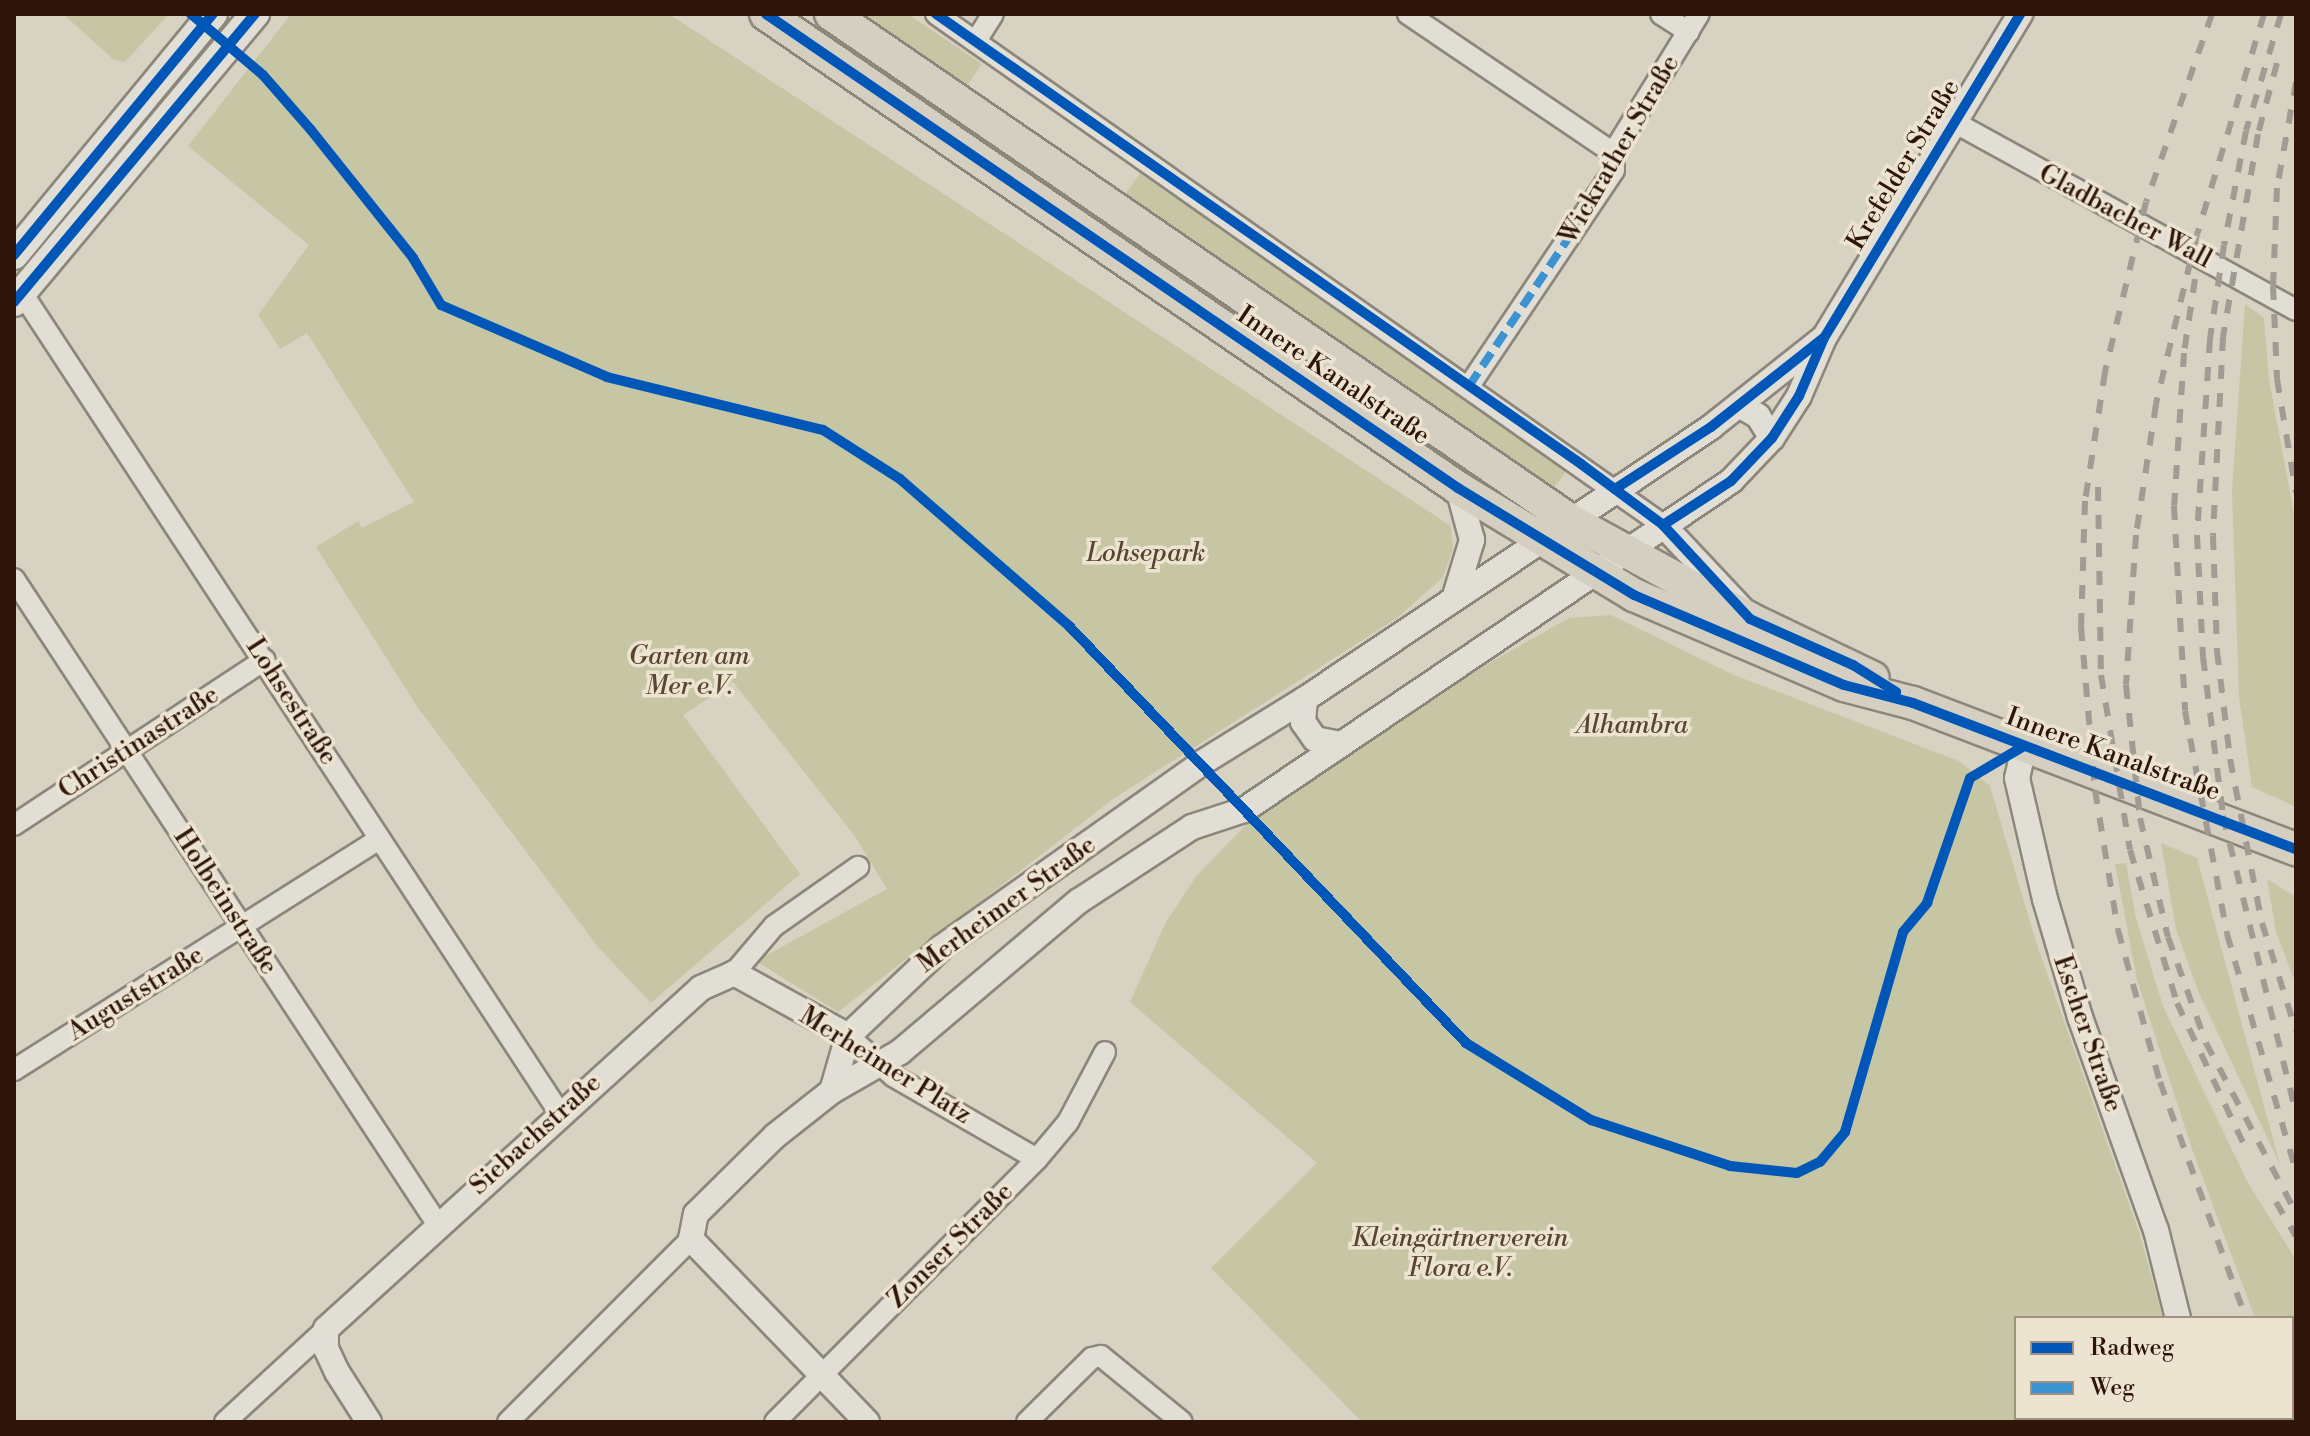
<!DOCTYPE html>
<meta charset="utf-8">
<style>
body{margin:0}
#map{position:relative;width:2310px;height:1436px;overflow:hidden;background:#d8d2c2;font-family:"Libre Bodoni",serif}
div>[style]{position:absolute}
.green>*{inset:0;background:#c7c6a4;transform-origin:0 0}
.roads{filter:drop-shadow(2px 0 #8d867b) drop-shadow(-2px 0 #8d867b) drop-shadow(0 2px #8d867b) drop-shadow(0 -2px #8d867b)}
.minor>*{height:20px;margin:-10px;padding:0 10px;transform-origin:10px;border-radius:10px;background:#e1ded6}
.tertiary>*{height:24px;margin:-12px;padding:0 12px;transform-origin:12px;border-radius:12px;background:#e1ded6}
.secondary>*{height:28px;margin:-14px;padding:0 14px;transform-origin:14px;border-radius:14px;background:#e1ded6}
.primary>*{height:32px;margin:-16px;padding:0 16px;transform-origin:16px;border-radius:16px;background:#d5cfc2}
.rail>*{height:6px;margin-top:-3px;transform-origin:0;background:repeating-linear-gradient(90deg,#a09b93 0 14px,transparent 0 28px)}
.quiet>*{height:8px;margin-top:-4px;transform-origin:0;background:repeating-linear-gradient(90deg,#3c93d2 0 16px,transparent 0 24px)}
.cycleway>*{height:10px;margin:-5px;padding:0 5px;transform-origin:5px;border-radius:5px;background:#0057b8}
span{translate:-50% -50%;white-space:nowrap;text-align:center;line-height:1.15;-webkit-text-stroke:7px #ece4d1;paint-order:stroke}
.street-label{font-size:26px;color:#2e1409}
.park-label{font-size:26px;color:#584630;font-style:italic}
.frame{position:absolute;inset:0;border:16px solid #2e1409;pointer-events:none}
.legend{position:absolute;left:2014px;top:1316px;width:280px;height:104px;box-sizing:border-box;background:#ece4d1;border:2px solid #a09181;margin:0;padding:10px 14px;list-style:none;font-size:24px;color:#2e1409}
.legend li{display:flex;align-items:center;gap:16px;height:40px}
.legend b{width:40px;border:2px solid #a09181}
</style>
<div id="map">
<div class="green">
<div style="clip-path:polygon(63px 14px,169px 14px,125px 62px,114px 60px)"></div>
<div style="clip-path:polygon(291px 14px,669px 14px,1451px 526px,1453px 549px,1443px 577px,1397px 618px,1113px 799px,838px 1012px,756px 961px,887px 889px,854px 835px,733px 682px,683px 715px,800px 874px,651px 1003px,598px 947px,418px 708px,316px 547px,358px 521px,362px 528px,414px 502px,307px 333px,280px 349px,258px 315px,309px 245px,188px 146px)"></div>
<div style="clip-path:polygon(854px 14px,908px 14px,982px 64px,964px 90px)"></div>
<div style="left:1140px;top:173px;width:520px;height:30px;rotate:35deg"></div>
<div style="clip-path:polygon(2245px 304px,2264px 318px,2269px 379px,2296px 525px,2296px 807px,2252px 787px,2239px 697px,2232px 491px)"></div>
<div style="clip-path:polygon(1611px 615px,1734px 675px,1959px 761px,1990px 786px,2036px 942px,2140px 1235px,2163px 1318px,2016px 1318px,2016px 1418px,2169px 1418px,2168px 1422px,1362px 1422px,1211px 1268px,1317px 1163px,1130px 1002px,1166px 922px,1197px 875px,1247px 824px,1445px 688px,1569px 618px)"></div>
<div style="clip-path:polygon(2161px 843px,2197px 858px,2280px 1165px,2198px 991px,2176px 929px)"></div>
<div style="clip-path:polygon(2126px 863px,2136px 918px,2163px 1006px,2248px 1183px,2296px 1260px,2296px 1422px,2289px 1418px,2292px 1318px,2255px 1318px,2192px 1149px,2137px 980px,2115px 864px)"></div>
<div style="clip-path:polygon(2267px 879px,2296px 897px,2296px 985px,2276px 932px)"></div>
</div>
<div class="roads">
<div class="minor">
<div style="left:936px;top:14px;width:889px;rotate:35.1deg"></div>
<div style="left:1408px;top:14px;width:248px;rotate:34.1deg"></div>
<div style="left:1661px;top:14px;width:33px;rotate:33deg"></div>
<div style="left:976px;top:41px;width:32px;rotate:-58deg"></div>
<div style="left:1954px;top:122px;width:390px;rotate:28.8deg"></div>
<div style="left:1613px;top:153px;width:163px;rotate:-58.3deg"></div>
<div style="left:22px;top:293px;width:979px;rotate:56.75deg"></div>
<div style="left:1469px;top:386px;width:260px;rotate:-56.1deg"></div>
<div style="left:1614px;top:170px;width:17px;rotate:-93deg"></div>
<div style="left:14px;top:579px;width:773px;rotate:56.72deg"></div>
<div style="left:14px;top:825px;width:300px;rotate:-33.4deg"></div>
<div style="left:734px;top:973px;width:62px;rotate:-49.6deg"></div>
<div style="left:774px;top:926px;width:103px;rotate:-35.1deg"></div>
<div style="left:848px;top:1036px;width:60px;rotate:41.6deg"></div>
<div style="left:893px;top:1076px;width:166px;rotate:30deg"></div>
<div style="left:14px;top:1070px;width:432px;rotate:-32.3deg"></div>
<div style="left:225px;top:1422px;width:137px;rotate:-42.6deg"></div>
<div style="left:508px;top:1422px;width:259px;rotate:-45deg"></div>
<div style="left:775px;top:1422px;width:371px;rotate:-45.1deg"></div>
<div style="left:1037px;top:1159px;width:48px;rotate:-50deg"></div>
<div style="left:1068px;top:1122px;width:79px;rotate:-62.1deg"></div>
<div style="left:1027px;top:1422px;width:91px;rotate:-44.6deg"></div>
<div style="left:1092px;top:1358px;width:9px;rotate:-13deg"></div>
<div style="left:1101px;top:1356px;width:104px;rotate:39.2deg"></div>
</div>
<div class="tertiary">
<div style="left:1739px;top:405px;width:22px;rotate:30deg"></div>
<div style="left:1758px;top:416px;width:26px;rotate:58deg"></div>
<div style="left:1663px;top:525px;width:114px;rotate:46.8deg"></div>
<div style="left:1454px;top:599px;width:62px;rotate:-73deg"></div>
<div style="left:1472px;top:540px;width:54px;rotate:-105.1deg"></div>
<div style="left:1305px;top:699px;width:23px;rotate:95deg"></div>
<div style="left:1303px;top:722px;width:21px;rotate:55deg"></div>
<div style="left:1315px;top:739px;width:26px;rotate:11deg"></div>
<div style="left:2024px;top:746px;width:33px;rotate:102deg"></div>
<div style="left:2017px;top:778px;width:124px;rotate:77deg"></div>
<div style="left:2045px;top:899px;width:123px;rotate:73.5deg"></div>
<div style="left:2080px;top:1017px;width:226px;rotate:70.4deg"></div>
<div style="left:2156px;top:1230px;width:91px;rotate:76deg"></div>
<div style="left:832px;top:1091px;width:57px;rotate:-73.8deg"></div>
<div style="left:848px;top:1036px;width:129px;rotate:-43.4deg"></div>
<div style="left:942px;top:947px;width:316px;rotate:-35.3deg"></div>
<div style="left:1200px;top:764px;width:123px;rotate:-31.8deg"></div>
<div style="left:1305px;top:699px;width:489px;rotate:-33.8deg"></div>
<div style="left:1711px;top:427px;width:142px;rotate:-38.4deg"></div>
<div style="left:2184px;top:1418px;width:4px;rotate:90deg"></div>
<div style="left:369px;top:1422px;width:59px;rotate:-122.6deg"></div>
<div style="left:337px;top:1372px;width:26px;rotate:-115deg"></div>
<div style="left:326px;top:1348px;width:19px;rotate:-90deg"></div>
<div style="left:326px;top:1329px;width:507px;rotate:-42.28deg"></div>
<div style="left:701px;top:988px;width:36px;rotate:-24deg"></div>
<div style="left:734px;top:973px;width:130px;rotate:28.9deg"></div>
<div style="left:867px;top:1422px;width:254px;rotate:-133.9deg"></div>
<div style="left:691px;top:1239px;width:25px;rotate:-79deg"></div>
<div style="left:696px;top:1214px;width:111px;rotate:-44.6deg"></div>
<div style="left:775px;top:1136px;width:73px;rotate:-38.3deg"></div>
<div style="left:832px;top:1091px;width:78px;rotate:-29.8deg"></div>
<div style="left:900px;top:1052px;width:234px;rotate:-40.2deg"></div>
<div style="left:1079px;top:901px;width:135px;rotate:-33.2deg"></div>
<div style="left:1192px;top:827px;width:55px;rotate:-18.1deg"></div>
<div style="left:1244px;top:810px;width:588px;rotate:-34.04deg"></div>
<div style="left:1731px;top:481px;width:59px;rotate:-46.4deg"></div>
<div style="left:1772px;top:438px;width:50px;rotate:-57.3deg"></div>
<div style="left:1799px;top:396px;width:63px;rotate:-66.7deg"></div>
<div style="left:1824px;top:338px;width:379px;rotate:-58.8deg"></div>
</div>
<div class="secondary">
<div style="left:14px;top:255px;width:313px;rotate:-50.5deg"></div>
<div style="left:14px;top:302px;width:376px;rotate:-50.1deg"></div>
</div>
<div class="primary">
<div style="left:766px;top:14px;width:839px;rotate:34.41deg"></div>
<div style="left:1458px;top:488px;width:206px;rotate:31.3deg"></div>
<div style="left:1634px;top:595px;width:228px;rotate:23.2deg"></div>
<div style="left:1844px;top:685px;width:71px;rotate:14.6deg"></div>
<div style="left:1913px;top:703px;width:410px;rotate:20.9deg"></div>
<div style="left:831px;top:14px;width:897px;rotate:34.42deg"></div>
<div style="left:1571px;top:521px;width:204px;rotate:28.7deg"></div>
<div style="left:1750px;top:619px;width:136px;rotate:25.6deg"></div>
</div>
</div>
<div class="rail">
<div style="left:2212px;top:14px;width:199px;rotate:109.3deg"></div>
<div style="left:2146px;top:202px;width:175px;rotate:103.6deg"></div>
<div style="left:2105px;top:372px;width:131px;rotate:98.8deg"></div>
<div style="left:2085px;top:501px;width:126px;rotate:91.8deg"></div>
<div style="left:2081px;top:627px;width:164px;rotate:85.1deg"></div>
<div style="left:2095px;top:790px;width:142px;rotate:80.7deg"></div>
<div style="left:2118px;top:930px;width:158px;rotate:74.6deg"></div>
<div style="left:2160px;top:1082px;width:251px;rotate:70deg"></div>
<div style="left:2264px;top:14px;width:230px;rotate:106.9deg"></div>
<div style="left:2197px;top:234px;width:175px;rotate:103.6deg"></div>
<div style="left:2156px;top:404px;width:133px;rotate:98.7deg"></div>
<div style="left:2136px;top:535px;width:150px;rotate:93.8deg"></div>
<div style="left:2126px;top:685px;width:134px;rotate:84deg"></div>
<div style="left:2140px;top:818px;width:122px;rotate:76.8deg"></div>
<div style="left:2168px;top:937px;width:113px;rotate:70.3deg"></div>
<div style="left:2206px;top:1043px;width:192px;rotate:62.1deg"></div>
<div style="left:2281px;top:14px;width:122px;rotate:106.7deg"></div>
<div style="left:2246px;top:131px;width:116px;rotate:100.9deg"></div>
<div style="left:2224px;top:245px;width:95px;rotate:98.5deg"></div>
<div style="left:2210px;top:339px;width:196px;rotate:93.8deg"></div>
<div style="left:2197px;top:535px;width:122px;rotate:87.2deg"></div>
<div style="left:2203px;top:657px;width:160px;rotate:82.8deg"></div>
<div style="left:2223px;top:816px;width:307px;rotate:76.2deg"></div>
<div style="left:2277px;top:63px;width:73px;rotate:105deg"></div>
<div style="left:2258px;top:134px;width:206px;rotate:99.8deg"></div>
<div style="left:2223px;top:337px;width:199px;rotate:92.9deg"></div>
<div style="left:2213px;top:536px;width:115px;rotate:88deg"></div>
<div style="left:2217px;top:651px;width:109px;rotate:83.1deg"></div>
<div style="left:2230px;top:759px;width:167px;rotate:79deg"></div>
<div style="left:2262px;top:923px;width:113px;rotate:72.5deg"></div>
<div style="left:2296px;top:82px;width:108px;rotate:100.2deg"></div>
<div style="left:2277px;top:188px;width:98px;rotate:92.3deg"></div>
<div style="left:2273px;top:286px;width:93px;rotate:87.5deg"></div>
<div style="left:2277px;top:379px;width:115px;rotate:80.5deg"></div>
<div style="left:2195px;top:279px;width:75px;rotate:98.5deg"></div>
<div style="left:2184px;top:353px;width:153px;rotate:93.7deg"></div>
<div style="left:2174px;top:506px;width:205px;rotate:86.9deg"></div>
<div style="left:2185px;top:711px;width:227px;rotate:79.3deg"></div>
<div style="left:2227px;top:934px;width:248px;rotate:73.8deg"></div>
<div style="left:2098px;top:487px;width:188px;rotate:89.1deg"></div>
<div style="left:2101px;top:675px;width:177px;rotate:80.6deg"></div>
<div style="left:2130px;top:850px;width:160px;rotate:72.9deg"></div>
<div style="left:2177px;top:1003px;width:166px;rotate:64.7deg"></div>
<div style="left:2276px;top:1202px;width:39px;rotate:60deg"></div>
<div style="left:2281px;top:1418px;width:4px;rotate:76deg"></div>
</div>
<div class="quiet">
<div style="left:1469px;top:386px;width:260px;rotate:-56.1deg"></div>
<div style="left:1614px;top:170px;width:17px;rotate:-93deg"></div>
</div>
<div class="cycleway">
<div style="left:191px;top:14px;width:94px;rotate:40.3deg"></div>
<div style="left:263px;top:75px;width:73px;rotate:48.9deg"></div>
<div style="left:311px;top:130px;width:164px;rotate:51.4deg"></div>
<div style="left:413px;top:258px;width:55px;rotate:59.2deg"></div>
<div style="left:441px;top:305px;width:181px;rotate:23.4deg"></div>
<div style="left:607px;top:377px;width:222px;rotate:13.8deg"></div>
<div style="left:823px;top:430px;width:91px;rotate:32.5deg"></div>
<div style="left:900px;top:479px;width:225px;rotate:41deg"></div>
<div style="left:1070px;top:627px;width:574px;rotate:46.41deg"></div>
<div style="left:1466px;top:1043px;width:147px;rotate:31.6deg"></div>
<div style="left:1591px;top:1120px;width:146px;rotate:18.3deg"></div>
<div style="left:1730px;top:1166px;width:67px;rotate:6deg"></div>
<div style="left:1797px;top:1173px;width:25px;rotate:-26deg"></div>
<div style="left:1820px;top:1162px;width:39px;rotate:-50deg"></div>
<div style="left:1845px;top:1132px;width:208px;rotate:-73.8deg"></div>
<div style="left:1903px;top:932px;width:38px;rotate:-50deg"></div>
<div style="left:1927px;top:903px;width:132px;rotate:-71deg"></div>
<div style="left:1970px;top:778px;width:63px;rotate:-30.7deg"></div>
<div style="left:766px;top:14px;width:839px;rotate:34.41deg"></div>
<div style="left:1458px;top:488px;width:206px;rotate:31.3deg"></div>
<div style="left:1634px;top:595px;width:228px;rotate:23.2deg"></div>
<div style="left:1844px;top:685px;width:71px;rotate:14.6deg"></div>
<div style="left:1913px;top:703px;width:410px;rotate:20.9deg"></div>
<div style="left:936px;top:14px;width:786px;rotate:34.9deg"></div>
<div style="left:1581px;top:464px;width:102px;rotate:36.6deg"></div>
<div style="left:1663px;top:525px;width:128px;rotate:47.2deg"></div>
<div style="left:1750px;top:619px;width:113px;rotate:24.1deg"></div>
<div style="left:1853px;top:665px;width:51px;rotate:32.1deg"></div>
<div style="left:14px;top:255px;width:313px;rotate:-50.5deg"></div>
<div style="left:14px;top:302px;width:376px;rotate:-50.1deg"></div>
<div style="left:1615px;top:489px;width:114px;rotate:-32.9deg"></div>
<div style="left:1711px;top:427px;width:142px;rotate:-38.4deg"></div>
<div style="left:1663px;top:525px;width:81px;rotate:-32.9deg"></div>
<div style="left:1731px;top:481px;width:59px;rotate:-46.4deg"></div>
<div style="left:1772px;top:438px;width:50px;rotate:-57.3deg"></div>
<div style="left:1799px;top:396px;width:63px;rotate:-66.7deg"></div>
<div style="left:1824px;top:338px;width:379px;rotate:-58.8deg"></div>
</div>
<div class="street-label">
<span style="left:1620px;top:150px;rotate:-60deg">Wickrather Straße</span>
<span style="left:1904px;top:165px;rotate:-59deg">Krefelder Straße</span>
<span style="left:2125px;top:217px;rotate:28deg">Gladbacher Wall</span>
<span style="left:1333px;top:376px;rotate:34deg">Innere Kanalstraße</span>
<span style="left:291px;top:702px;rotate:57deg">Lohsestraße</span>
<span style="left:139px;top:743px;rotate:-33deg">Christinastraße</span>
<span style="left:2113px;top:755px;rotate:20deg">Innere Kanalstraße</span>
<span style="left:225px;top:902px;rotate:57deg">Holbeinstraße</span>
<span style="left:1007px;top:905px;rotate:-36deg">Merheimer Straße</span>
<span style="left:136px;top:994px;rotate:-32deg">Auguststraße</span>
<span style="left:2087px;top:1034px;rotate:71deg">Escher Straße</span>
<span style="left:885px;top:1066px;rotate:32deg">Merheimer Platz</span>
<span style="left:536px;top:1135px;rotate:-42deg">Siebachstraße</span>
<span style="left:951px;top:1246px;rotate:-45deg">Zonser Straße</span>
</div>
<div class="park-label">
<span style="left:1146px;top:554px">Lohsepark</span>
<span style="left:689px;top:672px">Garten am<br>Mer e.V.</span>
<span style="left:1632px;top:726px">Alhambra</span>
<span style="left:1460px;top:1254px">Kleingärtnerverein<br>Flora e.V.</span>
</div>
<div class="frame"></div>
<ul class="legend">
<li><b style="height:10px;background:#0057b8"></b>Radweg</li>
<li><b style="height:10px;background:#3c93d2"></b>Weg</li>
</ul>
</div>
